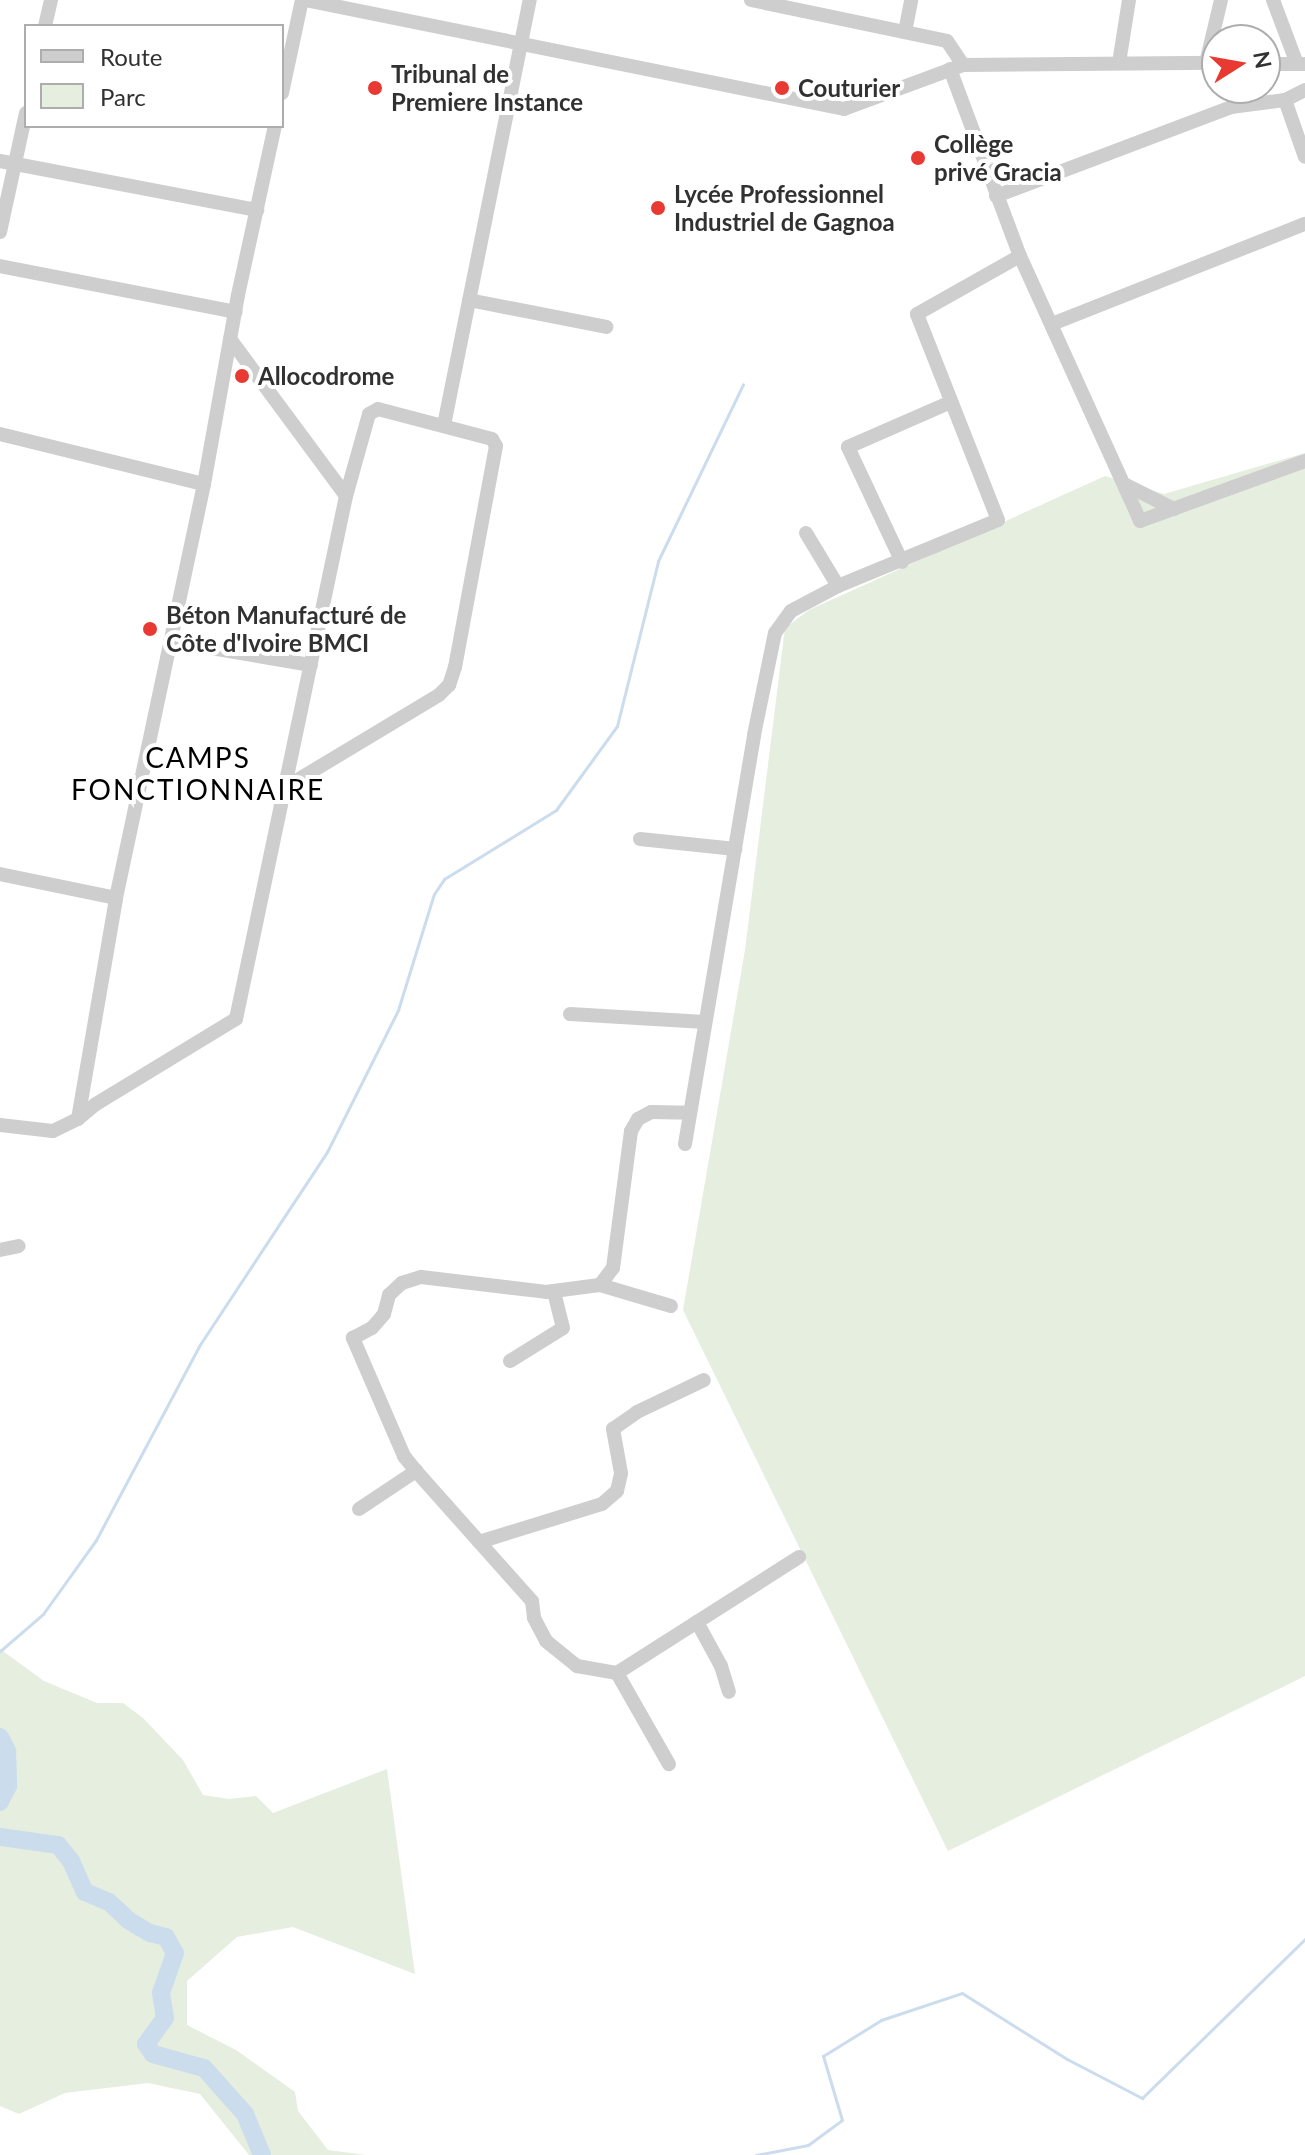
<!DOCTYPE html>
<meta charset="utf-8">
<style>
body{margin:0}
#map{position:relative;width:1305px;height:2155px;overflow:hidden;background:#fff;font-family:Lato,sans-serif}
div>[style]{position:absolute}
.green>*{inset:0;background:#e5eedf}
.stream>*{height:3px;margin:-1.5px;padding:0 1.5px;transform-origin:1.5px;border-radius:1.5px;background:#cbdced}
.river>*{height:18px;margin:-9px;padding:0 9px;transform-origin:9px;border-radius:9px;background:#cbdced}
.minor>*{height:14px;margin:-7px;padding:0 7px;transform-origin:7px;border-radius:7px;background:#cecece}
.dots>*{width:22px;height:22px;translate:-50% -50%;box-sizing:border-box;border:4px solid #fff;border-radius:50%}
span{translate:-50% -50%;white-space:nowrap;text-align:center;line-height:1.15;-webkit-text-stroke:8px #fff;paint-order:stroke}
.poi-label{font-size:24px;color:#313131;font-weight:700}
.left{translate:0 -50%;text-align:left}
.quarter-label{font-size:28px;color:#000;letter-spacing:2px}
.legend{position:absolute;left:24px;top:24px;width:260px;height:104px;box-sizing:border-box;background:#fff;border:2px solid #adadad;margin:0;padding:10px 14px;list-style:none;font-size:24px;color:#313131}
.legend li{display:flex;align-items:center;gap:16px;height:40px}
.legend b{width:40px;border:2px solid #adadad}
.north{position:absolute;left:1201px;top:24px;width:80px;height:80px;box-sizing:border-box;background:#fff;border:2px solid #adadad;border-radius:50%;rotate:79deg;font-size:22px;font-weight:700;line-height:32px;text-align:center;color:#313131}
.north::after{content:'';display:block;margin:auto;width:28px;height:36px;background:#e83a32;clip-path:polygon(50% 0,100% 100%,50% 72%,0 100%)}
</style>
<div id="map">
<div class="green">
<div style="clip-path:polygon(1305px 453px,1305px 1676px,948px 1851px,683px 1310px,745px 950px,785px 628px,809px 610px,1105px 476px,1164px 494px)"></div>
<div style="clip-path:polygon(0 1649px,44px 1681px,97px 1703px,123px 1703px,143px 1718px,183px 1760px,203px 1795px,229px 1799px,256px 1796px,273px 1813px,387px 1769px,415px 1974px,293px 1927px,237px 1937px,187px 1981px,187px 2025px,236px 2050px,295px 2092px,298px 2111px,328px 2150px,366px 2155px,249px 2155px,200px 2094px,148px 2083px,65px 2093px,19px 2114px,0 2106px)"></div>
</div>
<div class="stream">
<div style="left:0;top:1651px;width:57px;rotate:-40.7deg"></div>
<div style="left:43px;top:1614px;width:91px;rotate:-54.4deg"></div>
<div style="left:96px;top:1540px;width:220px;rotate:-62deg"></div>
<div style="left:199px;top:1346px;width:232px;rotate:-56.6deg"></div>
<div style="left:327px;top:1152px;width:159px;rotate:-63.4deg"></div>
<div style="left:398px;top:1010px;width:121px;rotate:-72.8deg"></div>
<div style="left:434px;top:894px;width:18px;rotate:-56deg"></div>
<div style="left:444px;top:879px;width:132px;rotate:-31.6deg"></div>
<div style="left:556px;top:810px;width:104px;rotate:-54deg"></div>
<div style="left:617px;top:726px;width:170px;rotate:-76deg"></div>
<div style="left:658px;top:561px;width:196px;rotate:-64.3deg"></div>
<div style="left:756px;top:2155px;width:53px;rotate:-10.9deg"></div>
<div style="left:808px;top:2145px;width:42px;rotate:-36.3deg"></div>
<div style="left:842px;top:2120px;width:67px;rotate:-106.5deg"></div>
<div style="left:823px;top:2056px;width:68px;rotate:-31.8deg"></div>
<div style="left:881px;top:2020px;width:85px;rotate:-18.4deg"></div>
<div style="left:962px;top:1993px;width:124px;rotate:32.2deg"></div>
<div style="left:1067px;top:2059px;width:85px;rotate:27.5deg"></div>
<div style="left:1142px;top:2098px;width:228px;rotate:-44.3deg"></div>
</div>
<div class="river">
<div style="left:0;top:1737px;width:16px;rotate:63deg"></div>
<div style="left:7px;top:1751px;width:35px;rotate:88deg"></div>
<div style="left:8px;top:1786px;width:18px;rotate:117deg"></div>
<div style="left:0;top:1837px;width:59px;rotate:7.9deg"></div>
<div style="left:58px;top:1845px;width:21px;rotate:51deg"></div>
<div style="left:71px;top:1861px;width:34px;rotate:66deg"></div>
<div style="left:85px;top:1892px;width:26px;rotate:23deg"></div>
<div style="left:109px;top:1902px;width:26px;rotate:43deg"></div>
<div style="left:128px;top:1920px;width:26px;rotate:31deg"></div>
<div style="left:150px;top:1933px;width:16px;rotate:14deg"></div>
<div style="left:166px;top:1937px;width:18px;rotate:61deg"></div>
<div style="left:175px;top:1953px;width:42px;rotate:109.3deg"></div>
<div style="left:161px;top:1993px;width:25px;rotate:81deg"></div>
<div style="left:165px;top:2018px;width:32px;rotate:126deg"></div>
<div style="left:146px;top:2044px;width:12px;rotate:55deg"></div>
<div style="left:153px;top:2054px;width:53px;rotate:15.4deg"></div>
<div style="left:204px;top:2068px;width:62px;rotate:48.3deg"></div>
<div style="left:245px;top:2114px;width:44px;rotate:67.5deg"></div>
</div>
<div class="minor">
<div style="left:305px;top:0;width:550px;rotate:11.43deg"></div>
<div style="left:844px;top:109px;width:127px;rotate:-20.3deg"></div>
<div style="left:963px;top:65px;width:254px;rotate:-0.5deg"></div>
<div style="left:751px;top:0;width:200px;rotate:11.8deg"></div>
<div style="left:947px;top:41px;width:29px;rotate:56deg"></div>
<div style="left:1273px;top:0;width:68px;rotate:69.4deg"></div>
<div style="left:45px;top:26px;width:27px;rotate:-77deg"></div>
<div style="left:905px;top:32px;width:33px;rotate:-79deg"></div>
<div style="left:1119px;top:63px;width:64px;rotate:-81deg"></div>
<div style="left:1206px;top:63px;width:65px;rotate:-76.6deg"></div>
<div style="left:1265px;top:64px;width:40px"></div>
<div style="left:950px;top:69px;width:200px;rotate:69.5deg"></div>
<div style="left:1020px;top:256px;width:291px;rotate:65.6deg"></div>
<div style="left:1140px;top:521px;width:176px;rotate:-20deg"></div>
<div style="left:1305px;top:90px;width:22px;rotate:153deg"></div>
<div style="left:1285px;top:100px;width:60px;rotate:70.7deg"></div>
<div style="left:282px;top:93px;width:95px;rotate:-77.9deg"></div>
<div style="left:0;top:161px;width:262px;rotate:10.8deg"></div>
<div style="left:996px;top:196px;width:251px;rotate:-20.7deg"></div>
<div style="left:1231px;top:107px;width:54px;rotate:-7.4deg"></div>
<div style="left:0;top:232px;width:122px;rotate:-77.7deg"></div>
<div style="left:0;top:266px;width:240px;rotate:11deg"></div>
<div style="left:469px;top:300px;width:140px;rotate:11.1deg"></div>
<div style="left:1052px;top:324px;width:272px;rotate:-21.6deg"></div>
<div style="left:230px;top:339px;width:195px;rotate:53.5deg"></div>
<div style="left:444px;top:425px;width:434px;rotate:-78.6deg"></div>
<div style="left:0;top:434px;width:210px;rotate:13.8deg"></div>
<div style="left:1124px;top:484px;width:56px;rotate:26.6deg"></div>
<div style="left:806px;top:533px;width:62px;rotate:58.9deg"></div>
<div style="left:902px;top:562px;width:127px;rotate:-115.2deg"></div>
<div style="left:848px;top:447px;width:112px;rotate:-23.6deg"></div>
<div style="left:170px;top:641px;width:143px;rotate:9.7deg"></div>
<div style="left:640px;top:839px;width:96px;rotate:6deg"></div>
<div style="left:0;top:874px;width:118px;rotate:11.7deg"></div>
<div style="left:570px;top:1014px;width:135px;rotate:3.4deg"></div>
<div style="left:78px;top:1119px;width:224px;rotate:-80.2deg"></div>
<div style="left:116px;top:898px;width:423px;rotate:-78deg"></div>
<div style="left:204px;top:484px;width:192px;rotate:-79.8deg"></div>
<div style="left:238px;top:295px;width:173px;rotate:-77.7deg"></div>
<div style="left:0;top:1125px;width:53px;rotate:6.5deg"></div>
<div style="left:53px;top:1131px;width:28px;rotate:-26deg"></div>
<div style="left:78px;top:1119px;width:23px;rotate:-40deg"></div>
<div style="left:96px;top:1104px;width:164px;rotate:-31.3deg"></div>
<div style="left:236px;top:1019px;width:534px;rotate:-78.12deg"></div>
<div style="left:346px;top:496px;width:85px;rotate:-74.3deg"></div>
<div style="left:369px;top:414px;width:10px;rotate:-29deg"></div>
<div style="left:378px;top:409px;width:118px;rotate:14.7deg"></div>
<div style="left:492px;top:439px;width:8px;rotate:60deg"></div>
<div style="left:496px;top:446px;width:225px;rotate:100.5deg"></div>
<div style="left:455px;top:667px;width:19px;rotate:108deg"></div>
<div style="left:449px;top:685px;width:14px;rotate:135deg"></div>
<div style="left:439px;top:695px;width:179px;rotate:149deg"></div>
<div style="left:685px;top:1144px;width:415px;rotate:-80.4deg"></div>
<div style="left:754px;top:735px;width:104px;rotate:-78.4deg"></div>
<div style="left:775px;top:633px;width:27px;rotate:-54deg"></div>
<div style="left:791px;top:611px;width:53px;rotate:-28deg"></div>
<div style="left:838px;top:586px;width:173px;rotate:-22.4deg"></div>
<div style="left:998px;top:520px;width:221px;rotate:-111.5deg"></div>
<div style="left:917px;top:314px;width:118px;rotate:-29.4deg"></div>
<div style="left:0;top:1250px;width:19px;rotate:-12deg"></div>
<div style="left:600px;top:1285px;width:21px;rotate:-53deg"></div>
<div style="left:613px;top:1268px;width:138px;rotate:-82.5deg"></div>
<div style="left:631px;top:1131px;width:14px;rotate:-60deg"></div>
<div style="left:638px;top:1119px;width:15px;rotate:-28deg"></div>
<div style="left:651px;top:1112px;width:39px;rotate:1deg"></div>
<div style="left:510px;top:1361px;width:62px;rotate:-31.9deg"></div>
<div style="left:563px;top:1328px;width:38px;rotate:-104deg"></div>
<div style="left:416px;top:1471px;width:19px;rotate:-129deg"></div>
<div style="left:404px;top:1456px;width:129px;rotate:-113.4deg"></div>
<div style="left:353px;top:1338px;width:21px;rotate:-28deg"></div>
<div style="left:372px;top:1328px;width:18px;rotate:-49deg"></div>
<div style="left:384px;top:1314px;width:20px;rotate:-75deg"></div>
<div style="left:389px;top:1295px;width:18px;rotate:-43deg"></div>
<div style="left:402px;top:1283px;width:20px;rotate:-18deg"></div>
<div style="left:421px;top:1277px;width:126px;rotate:6.8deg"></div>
<div style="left:546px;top:1292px;width:54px;rotate:-7.4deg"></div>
<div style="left:600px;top:1285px;width:74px;rotate:16.5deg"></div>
<div style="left:359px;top:1509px;width:69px;rotate:-33.7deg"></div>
<div style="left:416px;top:1471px;width:174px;rotate:48.3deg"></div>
<div style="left:532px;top:1601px;width:17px;rotate:83deg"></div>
<div style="left:534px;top:1618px;width:26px;rotate:62deg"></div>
<div style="left:546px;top:1641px;width:40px;rotate:39deg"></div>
<div style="left:577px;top:1666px;width:41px;rotate:9.9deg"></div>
<div style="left:617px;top:1673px;width:216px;rotate:-32.5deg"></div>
<div style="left:479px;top:1542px;width:129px;rotate:-17.2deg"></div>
<div style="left:602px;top:1504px;width:20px;rotate:-41deg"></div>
<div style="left:617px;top:1491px;width:18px;rotate:-77deg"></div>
<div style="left:621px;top:1473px;width:45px;rotate:-100.3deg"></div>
<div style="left:613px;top:1429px;width:29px;rotate:-35deg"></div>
<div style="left:637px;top:1412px;width:74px;rotate:-25.5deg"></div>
<div style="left:697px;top:1622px;width:50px;rotate:61.4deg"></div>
<div style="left:721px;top:1666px;width:27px;rotate:73deg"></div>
<div style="left:617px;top:1673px;width:105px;rotate:60.3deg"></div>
</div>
<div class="dots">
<div style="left:375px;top:88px;background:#e83a32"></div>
<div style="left:782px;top:88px;background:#e83a32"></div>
<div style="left:918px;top:158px;background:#e83a32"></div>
<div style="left:658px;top:208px;background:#e83a32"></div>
<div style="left:242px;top:376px;background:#e83a32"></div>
<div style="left:150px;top:629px;background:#e83a32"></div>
</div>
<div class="poi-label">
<span class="left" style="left:391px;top:88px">Tribunal de<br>Premiere Instance</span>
<span class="left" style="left:798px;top:88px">Couturier</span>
<span class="left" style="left:934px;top:158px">Collège<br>privé Gracia</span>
<span class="left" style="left:674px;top:208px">Lycée Professionnel<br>Industriel de Gagnoa</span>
<span class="left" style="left:258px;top:376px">Allocodrome</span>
<span class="left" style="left:166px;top:629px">Béton Manufacturé de<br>Côte d'Ivoire BMCI</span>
</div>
<div class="quarter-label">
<span style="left:198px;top:773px">CAMPS<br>FONCTIONNAIRE</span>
</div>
<ul class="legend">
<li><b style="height:10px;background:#cecece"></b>Route</li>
<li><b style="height:22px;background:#e5eedf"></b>Parc</li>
</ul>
<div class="north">N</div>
</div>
